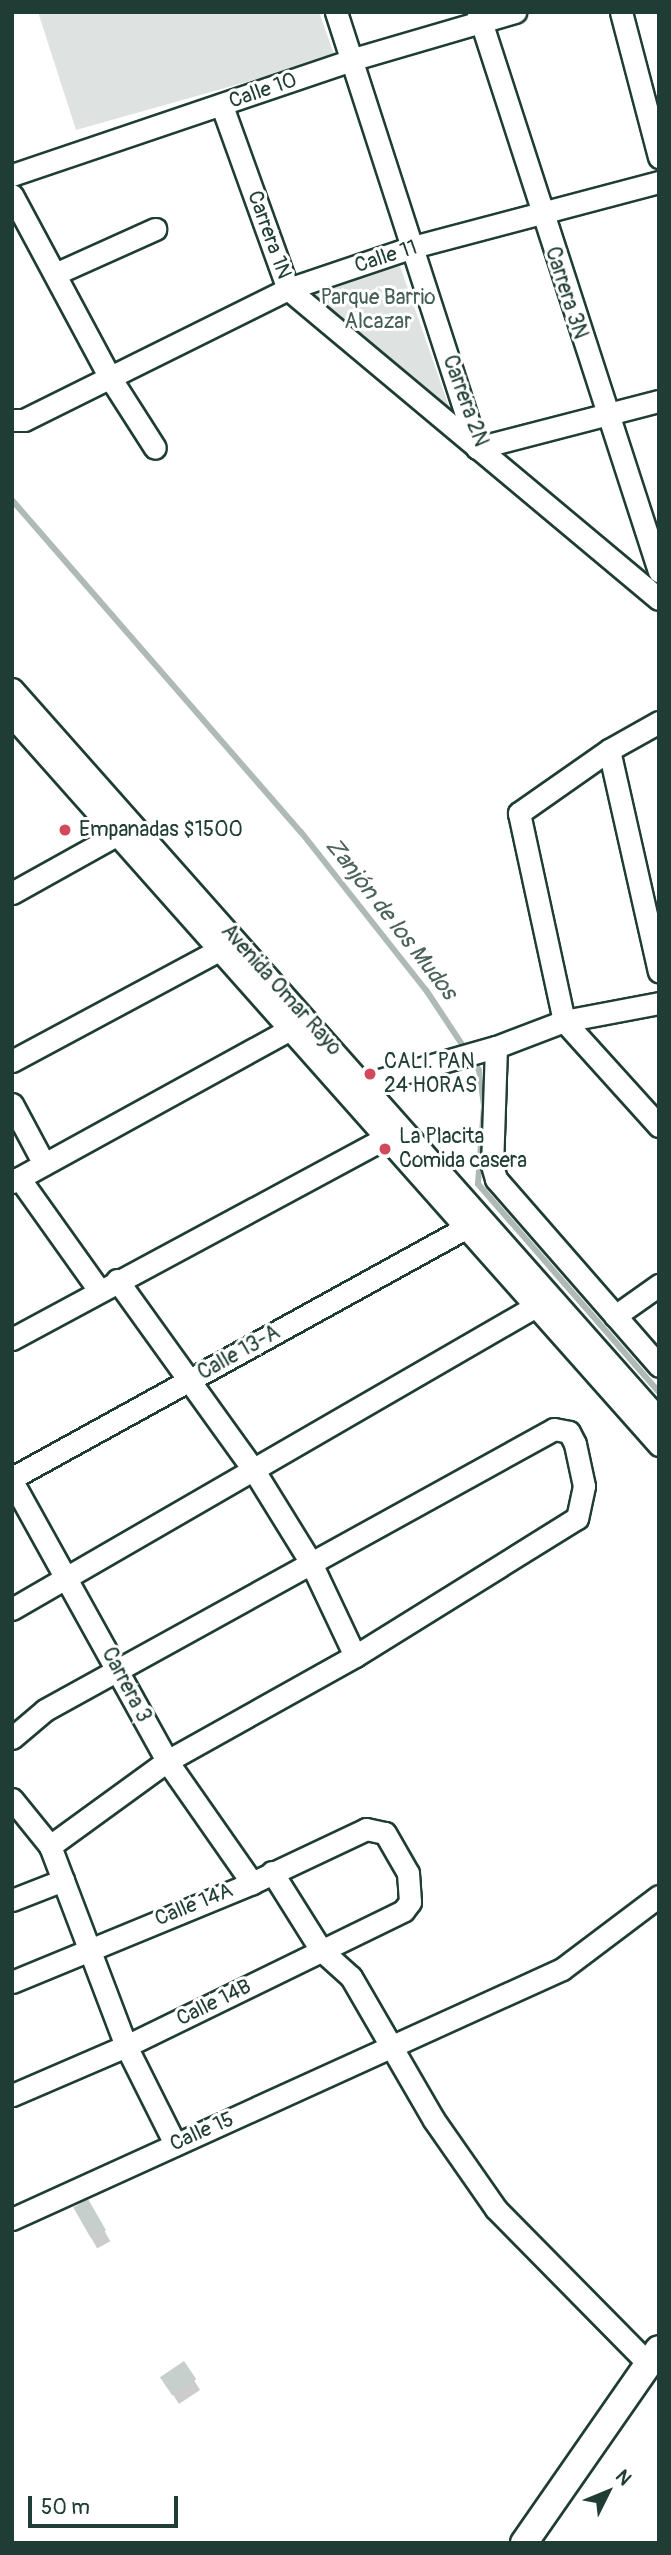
<!DOCTYPE html>
<meta charset="utf-8">
<style>
body{margin:0}
#map{position:relative;width:671px;height:2555px;overflow:hidden;background:#fff;font-family:Pangolin,sans-serif}
div>[style]{position:absolute}
.green>*{inset:0;background:#dee3e2}
.shadow>*{inset:0;background:#0003;transform-origin:0 0}
.stream>*{height:6px;margin:-3px;padding:0 3px;transform-origin:3px;border-radius:3px;background:#afbab7}
.building>*{inset:0;background:#c7cfcc;transform-origin:0 0}
.roads{filter:drop-shadow(2px 0 #1f3d34) drop-shadow(-2px 0 #1f3d34) drop-shadow(0 2px #1f3d34) drop-shadow(0 -2px #1f3d34)}
.minor>*{height:21px;margin:-10.5px;padding:0 10.5px;transform-origin:10.5px;border-radius:10.5px;background:#fff}
.major>*{height:26px;margin:-13px;padding:0 13px;transform-origin:13px;border-radius:13px;background:#fff}
.dots>*{width:19px;height:19px;translate:-50% -50%;box-sizing:border-box;border:4px solid #fff;border-radius:50%}
span{translate:-50% -50%;white-space:nowrap;text-align:center;line-height:1.15;-webkit-text-stroke:6px #fff;paint-order:stroke}
.street-label{font-size:21px;color:#1f3d34}
.park-label{font-size:21px;color:#455e57}
.poi-label{font-size:21px;color:#1f3d34}
.left{translate:0 -50%;text-align:left}
.water-label{font-size:23px;color:#4a625b;font-style:italic}
.frame{position:absolute;inset:0;border:14px solid #1f3d34;pointer-events:none}
.north{position:absolute;left:573px;top:2457px;width:70px;height:70px;-webkit-text-stroke:5px #fff;paint-order:stroke;rotate:47deg;font-size:19px;font-weight:700;line-height:28px;text-align:center;color:#1f3d34}
.north::after{content:'';display:block;margin:auto;width:24px;height:32px;background:#1f3d34;clip-path:polygon(50% 0,100% 100%,50% 72%,0 100%)}
.scale{position:absolute;left:28px;top:2496px;width:150px;height:32px;box-sizing:border-box;border:4px solid #1f3d34;border-top:0;padding-left:9px;font-size:21px;line-height:24px;white-space:nowrap;color:#1f3d34;-webkit-text-stroke:5px #fff;paint-order:stroke}
</style>
<div id="map">
<div class="green">
<div style="clip-path:polygon(38px 12px,319px 12px,335px 57px,76px 130px)"></div>
<div style="clip-path:polygon(400px 266px,453px 418px,305px 294px)"></div>
</div>
<div class="shadow">
<div style="left:88px;top:2201px;width:46px;height:15px;rotate:61deg"></div>
<div style="clip-path:polygon(194px 2380px,200px 2390px,179px 2404px,168px 2387px)"></div>
</div>
<div class="stream">
<div style="left:12px;top:500px;width:440px;rotate:49deg"></div>
<div style="left:301px;top:832px;width:201px;rotate:51.7deg"></div>
<div style="left:426px;top:990px;width:96px;rotate:56.5deg"></div>
<div style="left:479px;top:1070px;width:37px;rotate:82deg"></div>
<div style="left:484px;top:1107px;width:77px;rotate:94.5deg"></div>
<div style="left:478px;top:1184px;width:276px;rotate:49deg"></div>
</div>
<div class="building">
<div style="left:88px;top:2199px;width:36px;height:17px;rotate:60deg"></div>
<div style="left:184px;top:2361px;width:22px;height:29px;rotate:56deg"></div>
</div>
<div class="roads">
<div class="minor">
<div style="left:336px;top:12px;width:458px;rotate:72.1deg"></div>
<div style="left:478px;top:12px;width:588px;rotate:72.06deg"></div>
<div style="left:621px;top:12px;width:150px;rotate:75.3deg"></div>
<div style="left:222px;top:106px;width:195px;rotate:70.2deg"></div>
<div style="left:288px;top:289px;width:483px;rotate:39.9deg"></div>
<div style="left:12px;top:175px;width:361px;rotate:-18.7deg"></div>
<div style="left:354px;top:59px;width:168px;rotate:-16.3deg"></div>
<div style="left:12px;top:195px;width:205px;rotate:61.8deg"></div>
<div style="left:109px;top:376px;width:85px;rotate:57.4deg"></div>
<div style="left:55px;top:274px;width:110px;rotate:-24.2deg"></div>
<div style="left:12px;top:420px;width:12px"></div>
<div style="left:24px;top:420px;width:295px;rotate:-26.4deg"></div>
<div style="left:288px;top:289px;width:132px;rotate:-18.6deg"></div>
<div style="left:413px;top:247px;width:254px;rotate:-14.8deg"></div>
<div style="left:477px;top:448px;width:188px;rotate:-14.5deg"></div>
<div style="left:12px;top:689px;width:975px;rotate:48.45deg"></div>
<div style="left:12px;top:716px;width:975px;rotate:48.41deg"></div>
<div style="left:659px;top:722px;width:57px;rotate:150.8deg"></div>
<div style="left:609px;top:750px;width:227px;rotate:77.3deg"></div>
<div style="left:609px;top:750px;width:110px;rotate:145deg"></div>
<div style="left:519px;top:813px;width:213px;rotate:77.8deg"></div>
<div style="left:564px;top:1021px;width:142px;rotate:47.9deg"></div>
<div style="left:12px;top:893px;width:121px;rotate:-29.1deg"></div>
<div style="left:496px;top:1047px;width:118px;rotate:91.9deg"></div>
<div style="left:492px;top:1165px;width:15px;rotate:74deg"></div>
<div style="left:496px;top:1179px;width:248px;rotate:48.9deg"></div>
<div style="left:12px;top:1061px;width:237px;rotate:-28.2deg"></div>
<div style="left:357px;top:1091px;width:11px;rotate:-41deg"></div>
<div style="left:365px;top:1084px;width:136px;rotate:-15.8deg"></div>
<div style="left:496px;top:1047px;width:73px;rotate:-20.9deg"></div>
<div style="left:564px;top:1021px;width:97px;rotate:-10.7deg"></div>
<div style="left:12px;top:1104px;width:68px;rotate:61.9deg"></div>
<div style="left:19px;top:1178px;width:138px;rotate:54.5deg"></div>
<div style="left:12px;top:1182px;width:332px;rotate:-28.8deg"></div>
<div style="left:117px;top:1280px;width:233px;rotate:54.3deg"></div>
<div style="left:253px;top:1469px;width:110px;rotate:58.3deg"></div>
<div style="left:311px;top:1563px;width:103px;rotate:64.7deg"></div>
<div style="left:615px;top:1316px;width:54px;rotate:-35.2deg"></div>
<div style="left:12px;top:1339px;width:426px;rotate:-28.3deg"></div>
<div style="left:12px;top:1478px;width:520px;rotate:-28.88deg"></div>
<div style="left:12px;top:1481px;width:320px;rotate:61deg"></div>
<div style="left:167px;top:1761px;width:149px;rotate:55.1deg"></div>
<div style="left:12px;top:1609px;width:605px;rotate:-30.04deg"></div>
<div style="left:12px;top:1738px;width:43px;rotate:-40.3deg"></div>
<div style="left:45px;top:1710px;width:581px;rotate:-28.9deg"></div>
<div style="left:554px;top:1429px;width:15px;rotate:11deg"></div>
<div style="left:569px;top:1432px;width:13px;rotate:63deg"></div>
<div style="left:575px;top:1444px;width:43px;rotate:77.9deg"></div>
<div style="left:584px;top:1486px;width:33px;rotate:102deg"></div>
<div style="left:577px;top:1518px;width:261px;rotate:148.1deg"></div>
<div style="left:355px;top:1656px;width:215px;rotate:150.8deg"></div>
<div style="left:167px;top:1761px;width:145px;rotate:144deg"></div>
<div style="left:12px;top:1799px;width:60px;rotate:51deg"></div>
<div style="left:50px;top:1846px;width:214px;rotate:69.2deg"></div>
<div style="left:126px;top:2046px;width:110px;rotate:63.4deg"></div>
<div style="left:272px;top:1872px;width:92px;rotate:57.9deg"></div>
<div style="left:321px;top:1950px;width:40px;rotate:42deg"></div>
<div style="left:351px;top:1977px;width:165px;rotate:59.9deg"></div>
<div style="left:434px;top:2120px;width:108px;rotate:55.1deg"></div>
<div style="left:496px;top:2209px;width:216px;rotate:45.4deg"></div>
<div style="left:12px;top:1900px;width:55px;rotate:-21.4deg"></div>
<div style="left:12px;top:1982px;width:260px;rotate:-22.4deg"></div>
<div style="left:252px;top:1883px;width:126px;rotate:-25.3deg"></div>
<div style="left:366px;top:1829px;width:19px;rotate:12deg"></div>
<div style="left:385px;top:1833px;width:46px;rotate:60.1deg"></div>
<div style="left:408px;top:1873px;width:29px;rotate:86deg"></div>
<div style="left:410px;top:1902px;width:11px;rotate:128deg"></div>
<div style="left:403px;top:1911px;width:308px;rotate:154deg"></div>
<div style="left:126px;top:2046px;width:124px;rotate:156.7deg"></div>
<div style="left:12px;top:2219px;width:604px;rotate:-24.44deg"></div>
<div style="left:562px;top:1969px;width:121px;rotate:-37deg"></div>
</div>
<div class="major">
<div style="left:524px;top:2543px;width:236px;rotate:-55.2deg"></div>
</div>
</div>
<div class="dots">
<div style="left:65px;top:830px;background:#d1495b"></div>
<div style="left:370px;top:1074px;background:#d1495b"></div>
<div style="left:385px;top:1149px;background:#d1495b"></div>
</div>
<div class="street-label">
<span style="left:263px;top:91px;rotate:-19deg">Calle 10</span>
<span style="left:269px;top:235px;rotate:70deg">Carrera 1N</span>
<span style="left:386px;top:257px;rotate:-18deg">Calle 11</span>
<span style="left:566px;top:293px;rotate:72deg">Carrera 3N</span>
<span style="left:465px;top:401px;rotate:70deg">Carrera 2N</span>
<span style="left:281px;top:990px;rotate:48deg">Avenida Omar Rayo</span>
<span style="left:239px;top:1353px;rotate:-29deg">Calle 13-A</span>
<span style="left:126px;top:1685px;rotate:62deg">Carrera 3</span>
<span style="left:194px;top:1905px;rotate:-22deg">Calle 14A</span>
<span style="left:214px;top:2003px;rotate:-26deg">Calle 14B</span>
<span style="left:202px;top:2132px;rotate:-24deg">Calle 15</span>
</div>
<div class="park-label">
<span style="left:378px;top:310px">Parque Barrio<br>Alcazar</span>
</div>
<div class="poi-label">
<span class="left" style="left:79px;top:830px">Empanadas $1500</span>
<span class="left" style="left:384px;top:1074px">CALI. PAN<br>24 HORAS</span>
<span class="left" style="left:399px;top:1149px">La Placita<br>Comida casera</span>
</div>
<div class="water-label">
<span style="left:391px;top:919px;rotate:52deg">Zanjón de los Mudos</span>
</div>
<div class="frame"></div>
<div class="north">N</div>
<div class="scale">50 m</div>
</div>
